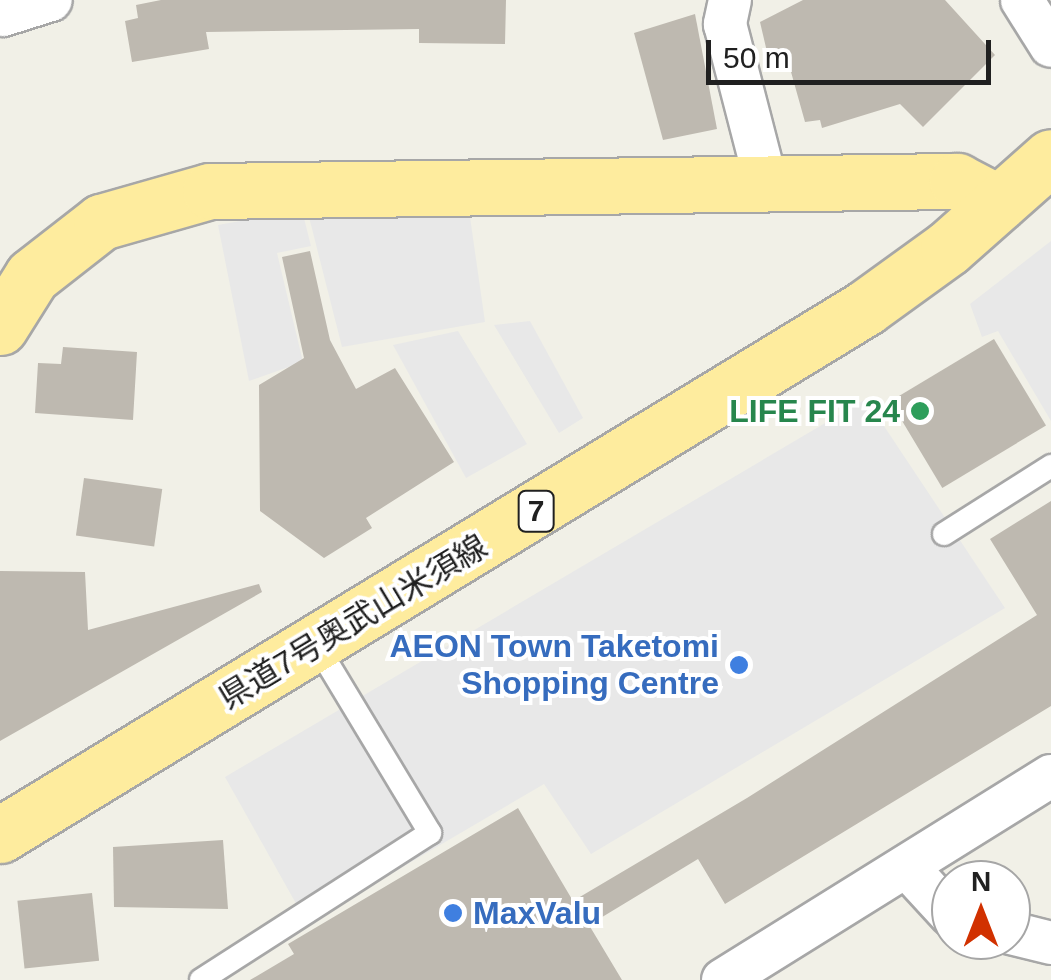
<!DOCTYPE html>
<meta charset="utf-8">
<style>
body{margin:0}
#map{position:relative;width:1051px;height:980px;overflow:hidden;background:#f1f0e7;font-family:Helvetica,"Noto Sans JP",sans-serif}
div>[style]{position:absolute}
.parking>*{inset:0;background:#e8e8e8}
.building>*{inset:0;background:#beb9b0;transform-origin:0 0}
.roads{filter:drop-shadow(2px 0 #a7a7a7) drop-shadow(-2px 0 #a7a7a7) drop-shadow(0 2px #a7a7a7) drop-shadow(0 -2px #a7a7a7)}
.lane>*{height:22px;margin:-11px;padding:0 11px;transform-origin:11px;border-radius:11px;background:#fff}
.street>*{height:42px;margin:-21px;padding:0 21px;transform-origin:21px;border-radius:21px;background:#fff}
.primary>*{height:55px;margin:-27.5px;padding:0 27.5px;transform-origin:27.5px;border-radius:27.5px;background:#feec9e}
.dots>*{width:28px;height:28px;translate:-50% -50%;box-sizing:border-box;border:5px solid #fff;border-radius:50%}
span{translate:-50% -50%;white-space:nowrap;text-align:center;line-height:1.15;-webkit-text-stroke:8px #fff;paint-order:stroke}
.shield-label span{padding:2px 8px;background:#fff;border:2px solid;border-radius:8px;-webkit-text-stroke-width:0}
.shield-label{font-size:30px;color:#202020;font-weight:700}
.leisure-label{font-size:32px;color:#27864d;font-weight:700}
.right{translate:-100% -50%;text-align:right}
.street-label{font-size:32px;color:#202020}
.shop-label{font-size:32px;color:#366cbe;font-weight:700}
.left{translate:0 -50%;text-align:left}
.north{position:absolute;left:931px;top:860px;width:100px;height:100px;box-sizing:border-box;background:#fff;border:2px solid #a6a6a6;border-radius:50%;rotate:0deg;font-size:28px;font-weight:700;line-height:40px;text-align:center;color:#202020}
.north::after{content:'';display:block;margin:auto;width:35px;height:45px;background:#d13100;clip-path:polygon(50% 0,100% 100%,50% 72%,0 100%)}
.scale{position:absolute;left:706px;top:40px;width:285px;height:45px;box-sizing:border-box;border:5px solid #202020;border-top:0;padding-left:12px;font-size:30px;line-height:35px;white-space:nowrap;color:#202020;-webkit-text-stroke:8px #fff;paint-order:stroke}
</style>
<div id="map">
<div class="parking">
<div style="clip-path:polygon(302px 210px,311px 246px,277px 253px,303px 362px,249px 381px,218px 225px)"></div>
<div style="clip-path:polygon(309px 217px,470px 217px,485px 322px,342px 347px)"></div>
<div style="clip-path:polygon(1051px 241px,1051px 421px,998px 331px,982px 337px,970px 304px)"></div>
<div style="clip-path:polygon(530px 321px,583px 418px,559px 433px,494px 325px)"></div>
<div style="clip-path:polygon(458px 331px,527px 444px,466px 478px,393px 345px)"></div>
<div style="clip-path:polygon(866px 399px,1005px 608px,591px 854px,544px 784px,307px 923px,225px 777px)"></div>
</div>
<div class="building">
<div style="clip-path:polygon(161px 0,506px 0,505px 44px,419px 43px,419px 29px,206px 32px,209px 49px,132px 62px,125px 21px,138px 18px,136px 5px)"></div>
<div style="clip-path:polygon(803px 0,945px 0,995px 55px,923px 127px,900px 104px,822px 128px,820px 120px,805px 122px,786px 54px,767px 52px,760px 22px)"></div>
<div style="clip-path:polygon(695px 14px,717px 129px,663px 140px,634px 33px)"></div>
<div style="clip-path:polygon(310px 251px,330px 340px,356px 389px,395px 368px,454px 462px,366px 518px,372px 528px,324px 558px,260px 511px,259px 385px,304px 358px,282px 257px)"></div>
<div style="left:994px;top:339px;width:101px;height:121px;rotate:59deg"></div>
<div style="clip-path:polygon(63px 347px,137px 352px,133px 420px,35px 413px,38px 363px,61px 364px)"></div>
<div style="left:84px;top:478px;width:79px;height:58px;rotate:8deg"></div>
<div style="clip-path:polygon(1051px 501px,1051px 706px,725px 904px,698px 859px,589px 925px,622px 980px,250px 980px,294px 954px,288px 944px,518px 808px,573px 901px,747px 798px,1037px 615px,990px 539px)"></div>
<div style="clip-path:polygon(0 571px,85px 572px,88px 630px,259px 584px,262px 592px,0 741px)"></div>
<div style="clip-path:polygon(223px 840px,228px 909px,114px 907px,113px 847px)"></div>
<div style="left:92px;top:893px;width:68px;height:75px;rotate:84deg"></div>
</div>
<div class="roads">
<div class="lane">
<div style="left:944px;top:534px;width:127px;rotate:-32.4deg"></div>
<div style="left:201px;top:980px;width:272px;rotate:-32.7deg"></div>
<div style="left:430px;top:833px;width:221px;rotate:-121.1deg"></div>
</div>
<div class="street">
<div style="left:730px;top:0;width:25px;rotate:102deg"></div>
<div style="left:725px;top:24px;width:164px;rotate:75.5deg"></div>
<div style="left:1022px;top:0;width:54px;rotate:57.8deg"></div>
<div style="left:3px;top:15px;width:50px;rotate:-17.4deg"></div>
<div style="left:907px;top:867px;width:65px;rotate:47.5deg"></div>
<div style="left:1011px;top:933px;width:41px;rotate:14deg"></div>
<div style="left:723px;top:980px;width:386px;rotate:-31.9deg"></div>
</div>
<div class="primary">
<div style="left:0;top:327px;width:60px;rotate:-57.9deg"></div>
<div style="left:32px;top:276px;width:88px;rotate:-38deg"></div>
<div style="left:101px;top:222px;width:113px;rotate:-15.9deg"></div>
<div style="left:210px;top:191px;width:747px;rotate:-0.77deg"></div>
<div style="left:957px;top:181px;width:47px;rotate:27.6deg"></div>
<div style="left:0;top:835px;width:1013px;rotate:-31.35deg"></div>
<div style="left:865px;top:308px;width:102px;rotate:-35.9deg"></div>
<div style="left:948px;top:248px;width:137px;rotate:-41.5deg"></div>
</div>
</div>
<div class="dots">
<div style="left:920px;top:411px;background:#2e9e5b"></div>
<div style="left:739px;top:665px;background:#3f7fe0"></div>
<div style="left:453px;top:913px;background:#3f7fe0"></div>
</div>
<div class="shield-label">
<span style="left:536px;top:511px">7</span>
</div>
<div class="leisure-label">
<span class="right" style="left:900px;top:411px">LIFE FIT 24</span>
</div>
<div class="street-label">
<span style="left:353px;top:622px;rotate:-31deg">県道7号奥武山米須線</span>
</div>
<div class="shop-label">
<span class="right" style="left:719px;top:665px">AEON Town Taketomi<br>Shopping Centre</span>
<span class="left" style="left:473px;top:913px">MaxValu</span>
</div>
<div class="north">N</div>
<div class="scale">50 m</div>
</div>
